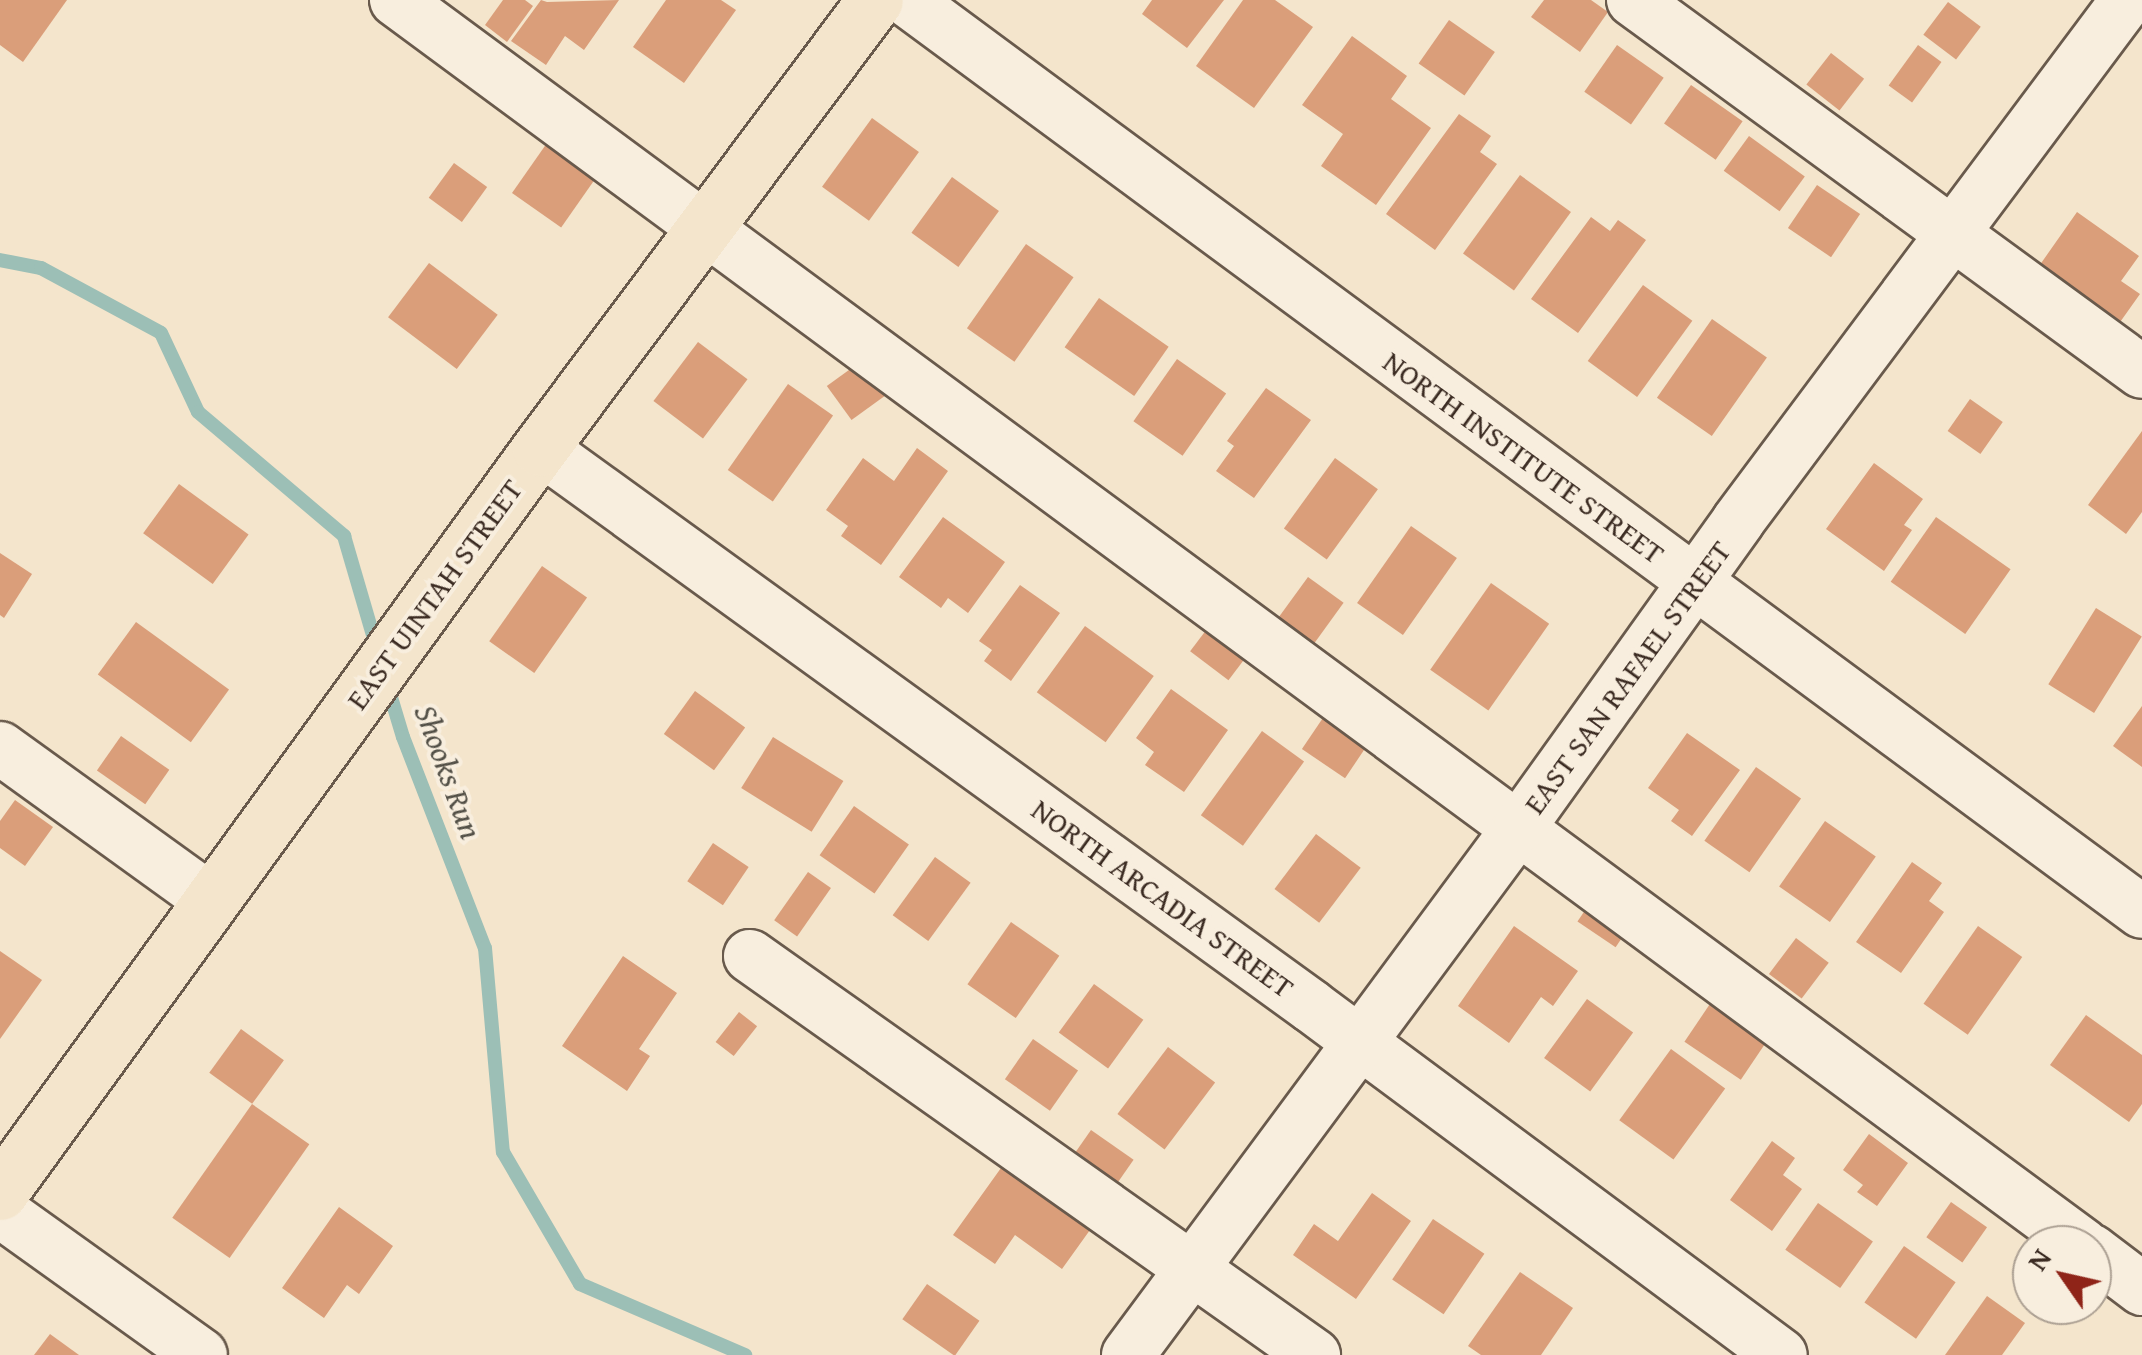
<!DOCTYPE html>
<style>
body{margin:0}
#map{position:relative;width:2142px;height:1355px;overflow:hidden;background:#f4e5cc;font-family:"Gentium Book Plus",serif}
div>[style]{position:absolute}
.stream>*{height:14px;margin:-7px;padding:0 7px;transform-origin:7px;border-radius:7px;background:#9cbfb6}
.building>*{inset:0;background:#da9e7a;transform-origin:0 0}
.roads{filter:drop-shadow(2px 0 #695a4c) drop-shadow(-2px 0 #695a4c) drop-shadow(0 2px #695a4c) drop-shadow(0 -2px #695a4c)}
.minor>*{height:52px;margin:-26px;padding:0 26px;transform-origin:26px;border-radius:26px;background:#f8eede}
.major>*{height:55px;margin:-27.5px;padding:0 27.5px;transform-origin:27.5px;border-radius:27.5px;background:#f4e5cc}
span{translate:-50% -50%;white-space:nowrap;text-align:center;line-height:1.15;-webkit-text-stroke:8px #f8eede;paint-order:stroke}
.street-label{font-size:30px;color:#3b2b22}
.water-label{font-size:32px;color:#535047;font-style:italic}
.north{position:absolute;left:2012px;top:1225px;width:100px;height:100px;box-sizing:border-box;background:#f8eede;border:2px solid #aca093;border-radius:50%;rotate:304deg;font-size:28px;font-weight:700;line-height:40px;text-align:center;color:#3b2b22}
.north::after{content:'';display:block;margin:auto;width:35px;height:45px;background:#8f2418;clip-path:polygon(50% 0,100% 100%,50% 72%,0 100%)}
</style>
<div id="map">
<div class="stream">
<div style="left:0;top:260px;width:42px;rotate:11deg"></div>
<div style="left:41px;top:268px;width:136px;rotate:28.4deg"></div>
<div style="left:161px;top:333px;width:87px;rotate:64.9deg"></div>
<div style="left:198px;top:412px;width:192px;rotate:40.3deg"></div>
<div style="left:344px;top:536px;width:118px;rotate:73.7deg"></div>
<div style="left:387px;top:684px;width:55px;rotate:73.2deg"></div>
<div style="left:403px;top:737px;width:226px;rotate:68.8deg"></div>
<div style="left:485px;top:948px;width:205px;rotate:85deg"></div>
<div style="left:503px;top:1152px;width:153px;rotate:59.7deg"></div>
<div style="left:580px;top:1284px;width:180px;rotate:23.3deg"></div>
</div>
<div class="building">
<div style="clip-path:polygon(0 0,67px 0,23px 62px,0 45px)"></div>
<div style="clip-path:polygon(503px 0,525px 0,533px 6px,507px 42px,485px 25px)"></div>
<div style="clip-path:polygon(541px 0,547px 2px,619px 0,584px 50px,565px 36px,546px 65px,511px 41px)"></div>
<div style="clip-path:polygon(666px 0,721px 0,736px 10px,684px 83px,633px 47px)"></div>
<div style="clip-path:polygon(1152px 0,1224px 0,1187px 48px,1142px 14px)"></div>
<div style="clip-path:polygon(1243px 0,1275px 0,1313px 27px,1254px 108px,1196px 66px)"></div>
<div style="clip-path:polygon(1544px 0,1591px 0,1608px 12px,1580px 52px,1531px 17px)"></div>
<div style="left:1948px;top:2px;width:41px;height:41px;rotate:37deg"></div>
<div style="left:1449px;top:20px;width:56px;height:53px;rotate:35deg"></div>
<div style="clip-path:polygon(1352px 36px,1407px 76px,1391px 99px,1431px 128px,1376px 205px,1321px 166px,1343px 134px,1302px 105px)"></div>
<div style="left:1617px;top:45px;width:57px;height:57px;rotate:35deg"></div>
<div style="left:1918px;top:45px;width:29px;height:50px;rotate:36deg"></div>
<div style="left:1831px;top:53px;width:42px;height:40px;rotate:38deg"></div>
<div style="left:1691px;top:85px;width:63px;height:47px;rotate:35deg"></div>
<div style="clip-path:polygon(1459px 114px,1491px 136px,1480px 152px,1497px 164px,1435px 250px,1386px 214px)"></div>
<div style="left:872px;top:118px;width:58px;height:85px;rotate:36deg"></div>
<div style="left:1749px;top:136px;width:69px;height:43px;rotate:36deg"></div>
<div style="left:547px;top:143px;width:60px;height:61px;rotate:35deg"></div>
<div style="left:454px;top:163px;width:41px;height:43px;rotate:36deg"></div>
<div style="left:1520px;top:175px;width:63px;height:97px;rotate:36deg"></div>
<div style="left:952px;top:177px;width:58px;height:69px;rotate:36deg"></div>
<div style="left:1817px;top:185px;width:52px;height:52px;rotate:34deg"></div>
<div style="clip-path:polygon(2077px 212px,2139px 256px,2121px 281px,2140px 294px,2118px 325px,2037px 269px)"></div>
<div style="clip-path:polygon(1591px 217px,1610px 231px,1618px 220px,1646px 240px,1578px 333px,1531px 299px)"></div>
<div style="left:1026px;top:244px;width:58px;height:103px;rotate:35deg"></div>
<div style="left:429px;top:263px;width:86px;height:68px;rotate:37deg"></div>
<div style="left:1643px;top:285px;width:61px;height:94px;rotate:36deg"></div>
<div style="left:1099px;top:298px;width:85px;height:60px;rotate:35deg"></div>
<div style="left:1712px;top:319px;width:67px;height:96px;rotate:35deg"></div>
<div style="left:698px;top:342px;width:62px;height:74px;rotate:37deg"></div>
<div style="left:1177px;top:359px;width:60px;height:76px;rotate:35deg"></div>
<div style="left:860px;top:362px;width:42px;height:41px;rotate:54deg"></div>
<div style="left:788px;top:384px;width:55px;height:105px;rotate:35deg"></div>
<div style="clip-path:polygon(1266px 388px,1311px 420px,1254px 498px,1216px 471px,1234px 446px,1227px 441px)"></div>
<div style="left:1970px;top:399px;width:40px;height:39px;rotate:35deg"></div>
<div style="clip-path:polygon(2142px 431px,2142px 512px,2126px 534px,2088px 505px)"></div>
<div style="clip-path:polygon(917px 448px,948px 471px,881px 565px,841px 536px,848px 526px,826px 510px,863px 458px,894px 481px)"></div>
<div style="left:1335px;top:458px;width:53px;height:87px;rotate:36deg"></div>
<div style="clip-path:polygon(1874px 463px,1923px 499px,1904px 525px,1912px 530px,1884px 571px,1826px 529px)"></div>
<div style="left:179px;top:484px;width:86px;height:61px;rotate:36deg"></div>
<div style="clip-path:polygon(943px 517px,1005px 562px,968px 613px,948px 598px,941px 608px,899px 577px)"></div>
<div style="left:1936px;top:517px;width:91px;height:79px;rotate:35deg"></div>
<div style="left:1411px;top:526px;width:56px;height:94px;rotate:35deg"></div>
<div style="clip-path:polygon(0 553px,32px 574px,4px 618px,0 615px)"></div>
<div style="left:542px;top:566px;width:55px;height:92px;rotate:35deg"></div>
<div style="left:1308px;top:577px;width:44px;height:52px;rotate:36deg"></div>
<div style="left:1491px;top:583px;width:71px;height:106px;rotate:35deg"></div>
<div style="clip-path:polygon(1020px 585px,1060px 613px,1011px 681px,984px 661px,992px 650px,979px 641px)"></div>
<div style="left:2096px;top:608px;width:54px;height:90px;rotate:32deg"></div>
<div style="left:1213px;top:621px;width:48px;height:38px;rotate:37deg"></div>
<div style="left:136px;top:622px;width:115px;height:65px;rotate:36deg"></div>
<div style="left:1085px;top:626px;width:85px;height:82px;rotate:36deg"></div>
<div style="clip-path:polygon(1171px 689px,1228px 730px,1184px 792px,1145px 765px,1154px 752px,1136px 738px)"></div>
<div style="left:695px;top:691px;width:62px;height:53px;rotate:36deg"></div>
<div style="left:1331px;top:706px;width:52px;height:52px;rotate:34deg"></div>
<div style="clip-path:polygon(2142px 706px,2142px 767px,2113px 746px)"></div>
<div style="left:1262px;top:731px;width:52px;height:104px;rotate:36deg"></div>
<div style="clip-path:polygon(1687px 733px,1740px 770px,1692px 836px,1671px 821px,1679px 810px,1648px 788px)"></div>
<div style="left:121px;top:736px;width:59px;height:42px;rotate:35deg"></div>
<div style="left:773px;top:737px;width:83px;height:60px;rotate:32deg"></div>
<div style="left:1756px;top:767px;width:55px;height:90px;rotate:35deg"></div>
<div style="clip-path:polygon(15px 800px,53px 827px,25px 866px,0 848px,0 821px)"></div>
<div style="left:854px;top:806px;width:67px;height:60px;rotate:35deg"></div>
<div style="left:1825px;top:821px;width:62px;height:80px;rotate:35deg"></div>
<div style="left:1316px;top:834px;width:56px;height:69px;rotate:37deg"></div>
<div style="left:713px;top:843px;width:43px;height:46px;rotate:34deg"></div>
<div style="left:935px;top:857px;width:44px;height:72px;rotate:36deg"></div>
<div style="clip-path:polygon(1912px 862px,1942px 883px,1929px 901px,1944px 912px,1901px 973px,1856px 942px)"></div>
<div style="left:808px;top:872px;width:28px;height:59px;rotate:35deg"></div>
<div style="left:1592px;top:900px;width:46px;height:26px;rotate:34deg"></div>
<div style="left:1011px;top:922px;width:59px;height:76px;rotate:35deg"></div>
<div style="clip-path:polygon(1514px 926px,1578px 971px,1553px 1006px,1541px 997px,1509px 1043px,1458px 1006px)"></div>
<div style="left:1978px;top:926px;width:54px;height:95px;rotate:35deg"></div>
<div style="left:1796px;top:938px;width:41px;height:45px;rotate:37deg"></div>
<div style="clip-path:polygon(0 951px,42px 980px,0 1039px)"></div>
<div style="clip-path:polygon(623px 956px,677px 993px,639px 1049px,650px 1056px,627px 1091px,562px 1046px)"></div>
<div style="left:1094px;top:984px;width:61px;height:60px;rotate:36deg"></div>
<div style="left:1718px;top:992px;width:68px;height:60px;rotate:34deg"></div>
<div style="left:1587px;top:999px;width:57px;height:73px;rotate:36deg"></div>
<div style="left:739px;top:1012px;width:23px;height:38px;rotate:38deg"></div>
<div style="clip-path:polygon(2086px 1015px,2142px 1055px,2142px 1104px,2129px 1122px,2050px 1065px)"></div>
<div style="left:241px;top:1029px;width:53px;height:54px;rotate:36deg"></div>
<div style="left:1033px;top:1039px;width:55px;height:49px;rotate:35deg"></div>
<div style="left:1168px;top:1047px;width:59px;height:84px;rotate:37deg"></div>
<div style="left:1671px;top:1049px;width:67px;height:88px;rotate:36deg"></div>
<div style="left:252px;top:1104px;width:70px;height:139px;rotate:35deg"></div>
<div style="left:1091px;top:1130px;width:52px;height:35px;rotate:35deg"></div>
<div style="clip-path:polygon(1869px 1134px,1908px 1163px,1877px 1206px,1857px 1192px,1863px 1185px,1843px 1170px)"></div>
<div style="clip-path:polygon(1772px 1141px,1795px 1158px,1783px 1175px,1802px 1189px,1772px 1231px,1730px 1200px)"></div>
<div style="clip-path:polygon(1006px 1161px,1095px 1223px,1062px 1269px,1015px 1235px,995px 1264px,953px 1235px)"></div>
<div style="clip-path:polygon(1372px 1193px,1411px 1221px,1356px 1299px,1293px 1255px,1314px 1224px,1338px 1241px)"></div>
<div style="left:1951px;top:1202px;width:44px;height:43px;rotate:35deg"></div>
<div style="left:1818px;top:1203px;width:67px;height:57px;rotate:35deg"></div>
<div style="clip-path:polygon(339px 1207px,393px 1246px,359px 1294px,347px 1285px,324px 1318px,282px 1288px)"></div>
<div style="left:1433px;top:1219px;width:62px;height:73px;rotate:34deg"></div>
<div style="left:1904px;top:1246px;width:63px;height:69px;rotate:35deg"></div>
<div style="clip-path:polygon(1520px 1272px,1573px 1308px,1541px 1355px,1481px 1355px,1468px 1346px)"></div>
<div style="left:927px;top:1284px;width:64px;height:43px;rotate:35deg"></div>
<div style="clip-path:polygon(1987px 1296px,2025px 1323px,2002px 1355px,1945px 1355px)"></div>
<div style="clip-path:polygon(50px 1334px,79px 1355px,34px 1355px)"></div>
</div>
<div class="roads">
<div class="minor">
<div style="left:396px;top:0;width:2097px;rotate:36.43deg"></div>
<div style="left:907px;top:0;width:1535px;rotate:36.44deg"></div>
<div style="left:1633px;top:0;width:630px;rotate:36.16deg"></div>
<div style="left:540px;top:448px;width:952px;rotate:35.89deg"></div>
<div style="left:1311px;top:1006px;width:585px;rotate:36.6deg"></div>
<div style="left:0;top:748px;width:261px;rotate:35.8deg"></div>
<div style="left:750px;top:956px;width:691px;rotate:35.28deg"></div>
<div style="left:0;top:1211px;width:247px;rotate:35.6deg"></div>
<div style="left:2092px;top:1251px;width:63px;rotate:37.2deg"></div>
<div style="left:1128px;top:1355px;width:658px;rotate:-53.46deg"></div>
<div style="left:1520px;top:826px;width:375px;rotate:-54.4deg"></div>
<div style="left:1738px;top:521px;width:650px;rotate:-53.25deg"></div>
</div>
<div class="major">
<div style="left:0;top:1192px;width:919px;rotate:-54.03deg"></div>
<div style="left:540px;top:448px;width:559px;rotate:-53.21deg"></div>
</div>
</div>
<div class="street-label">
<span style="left:1524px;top:457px;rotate:36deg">NORTH INSTITUTE STREET</span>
<span style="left:434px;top:594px;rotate:-54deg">EAST UINTAH STREET</span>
<span style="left:1627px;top:677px;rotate:-54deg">EAST SAN RAFAEL STREET</span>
<span style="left:1163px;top:898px;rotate:36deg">NORTH ARCADIA STREET</span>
</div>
<div class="water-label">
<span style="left:448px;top:772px;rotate:70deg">Shooks Run</span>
</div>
<div class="north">N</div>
</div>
